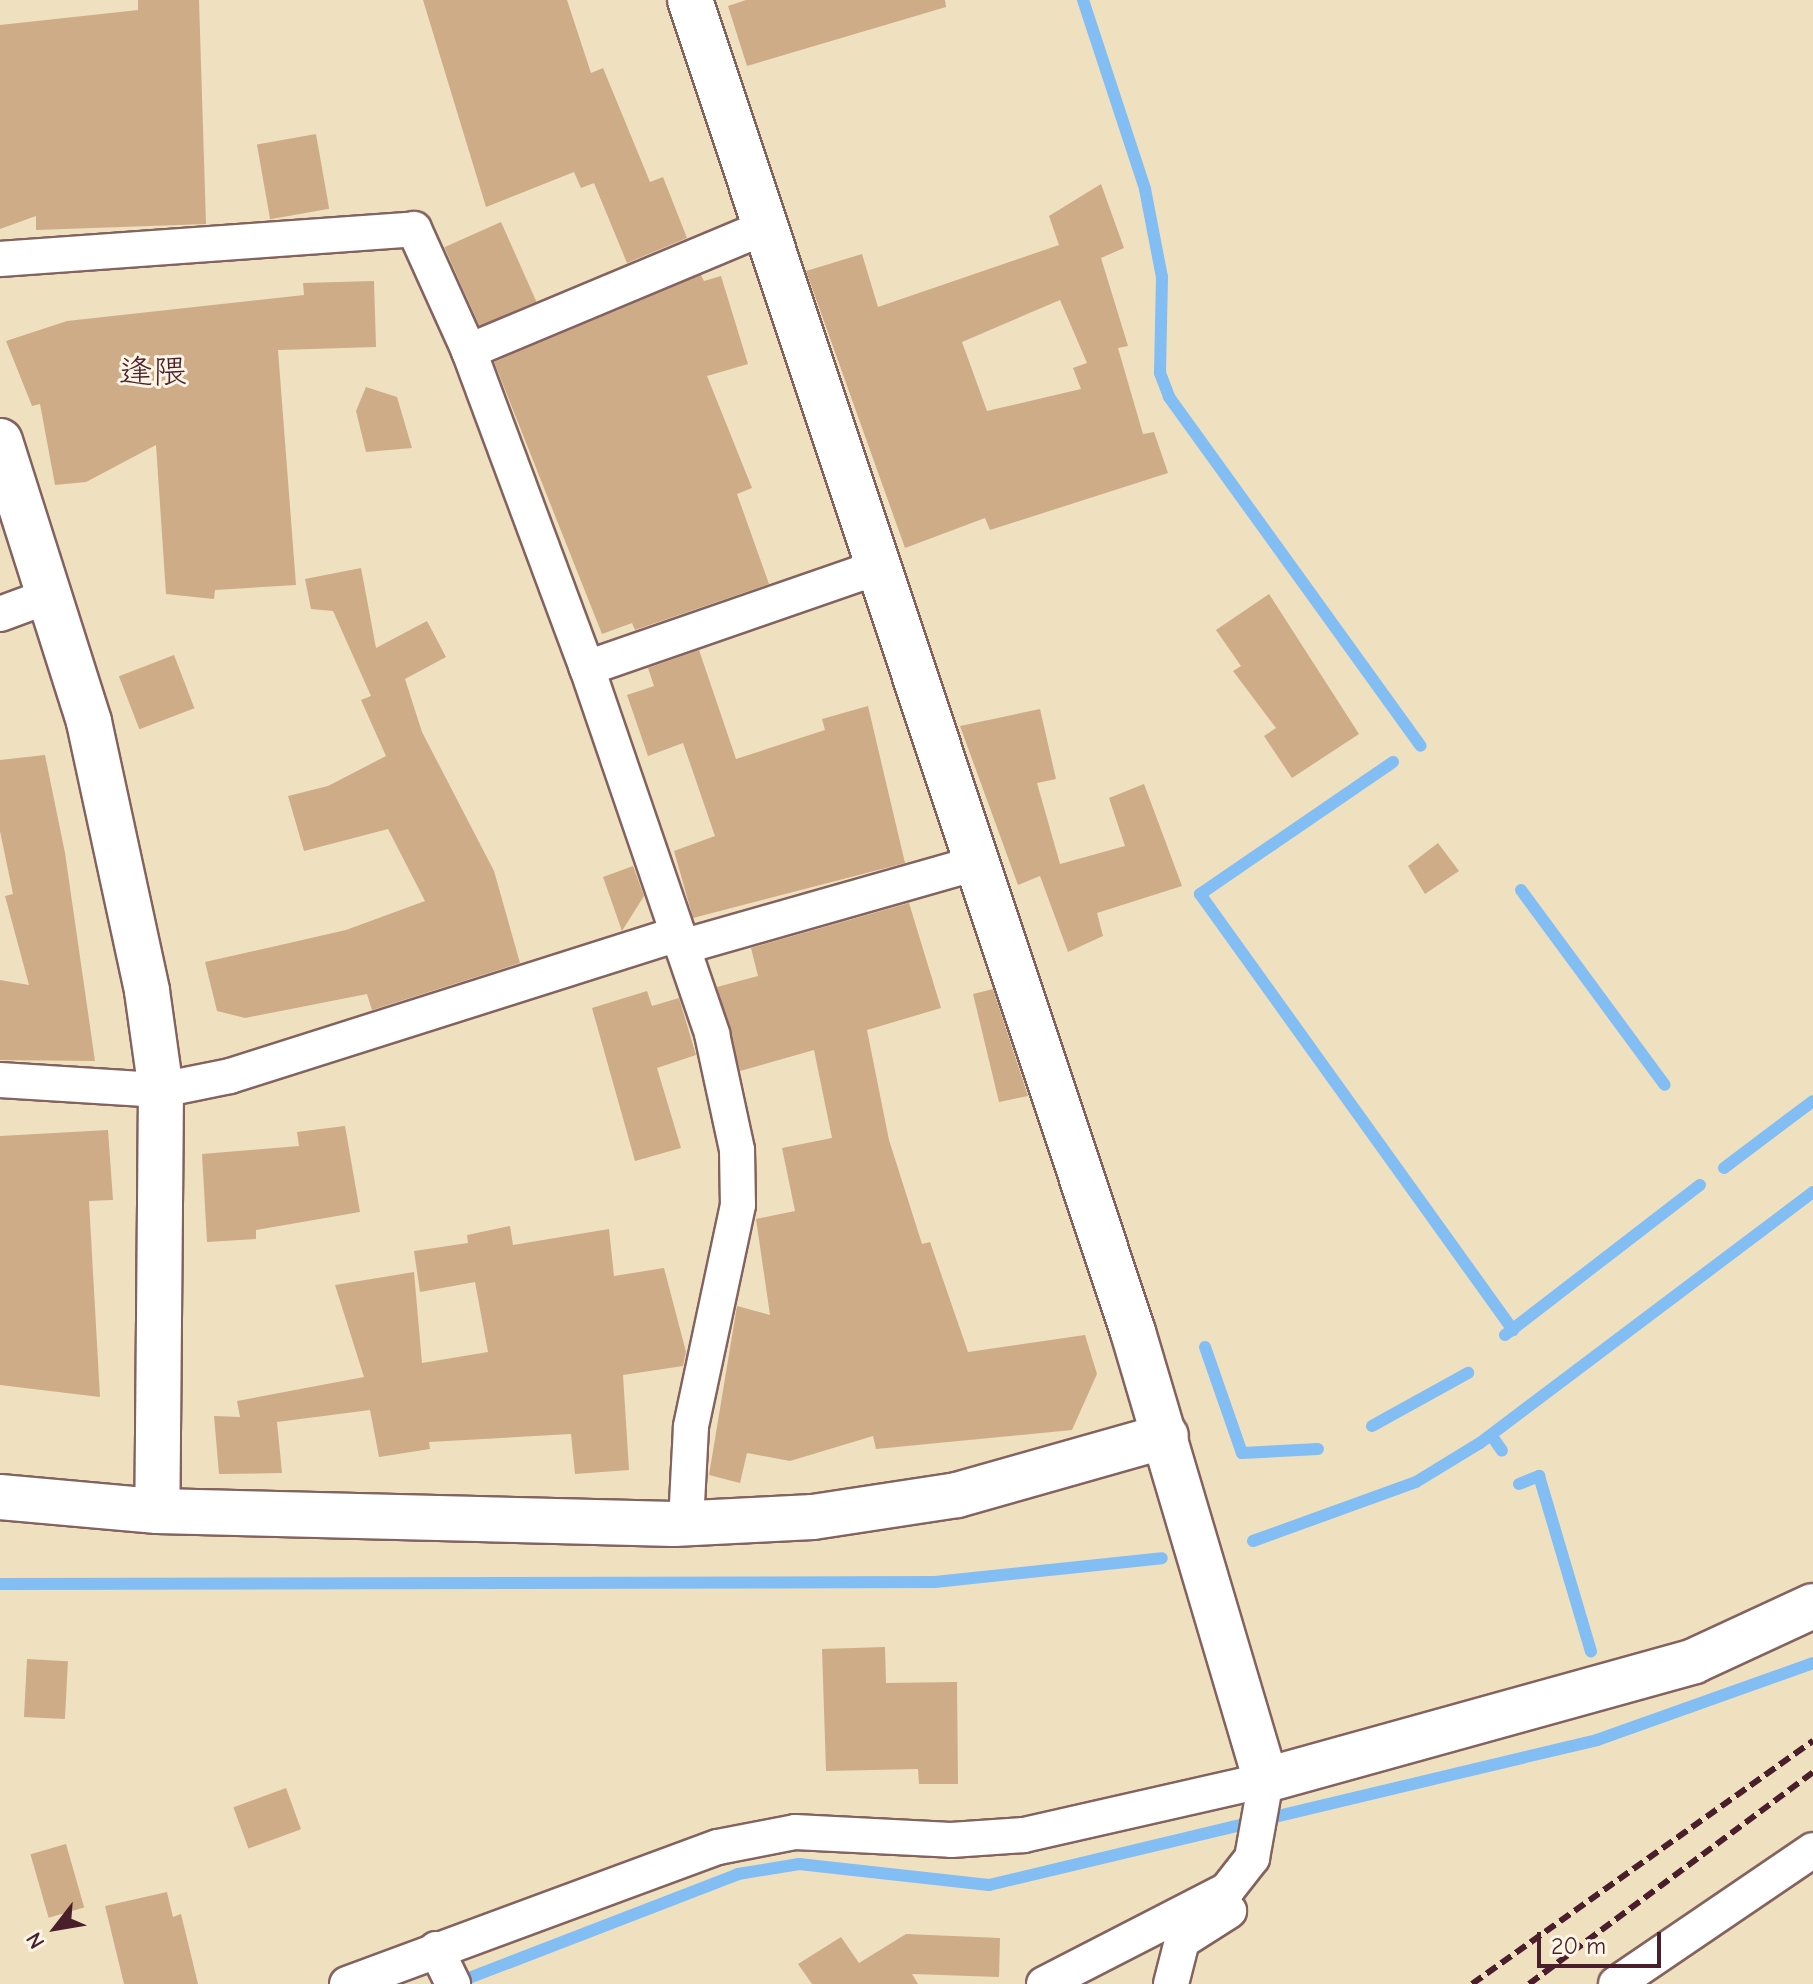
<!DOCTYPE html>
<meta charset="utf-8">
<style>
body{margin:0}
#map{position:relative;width:1813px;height:1984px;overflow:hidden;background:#efe0c0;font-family:"Comic Neue","Klee One",sans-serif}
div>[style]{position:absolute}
.stream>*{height:12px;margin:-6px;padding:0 6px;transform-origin:6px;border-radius:6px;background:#82bdf4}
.building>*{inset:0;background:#ceac88;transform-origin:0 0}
.roads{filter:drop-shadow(2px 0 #84635f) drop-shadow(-2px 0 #84635f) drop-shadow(0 2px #84635f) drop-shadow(0 -2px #84635f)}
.minor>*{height:34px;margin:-17px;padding:0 17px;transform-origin:17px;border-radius:17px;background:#fff}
.tertiary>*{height:44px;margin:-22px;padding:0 22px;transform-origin:22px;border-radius:22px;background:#fff}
.rail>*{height:6px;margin-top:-3px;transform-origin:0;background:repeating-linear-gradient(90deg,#4a1f2b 0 12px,transparent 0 18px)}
span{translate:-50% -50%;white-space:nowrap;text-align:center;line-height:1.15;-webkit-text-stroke:6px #fcf5e5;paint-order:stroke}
.quarter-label{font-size:34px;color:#4a1f2b}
.north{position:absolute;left:16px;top:1888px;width:80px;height:80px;-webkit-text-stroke:6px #fcf5e5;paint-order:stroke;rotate:239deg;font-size:22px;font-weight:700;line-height:32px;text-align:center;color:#4a1f2b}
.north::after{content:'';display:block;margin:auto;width:28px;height:36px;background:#4a1f2b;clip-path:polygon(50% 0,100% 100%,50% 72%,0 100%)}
.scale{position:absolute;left:1537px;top:1932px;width:124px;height:36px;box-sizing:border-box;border:4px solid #4a1f2b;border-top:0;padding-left:10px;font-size:24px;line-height:28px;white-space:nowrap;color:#4a1f2b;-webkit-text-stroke:6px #fcf5e5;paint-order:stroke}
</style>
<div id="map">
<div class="stream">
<div style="left:1083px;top:0;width:199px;rotate:71.8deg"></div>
<div style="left:1145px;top:189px;width:90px;rotate:79.1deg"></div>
<div style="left:1162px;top:277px;width:96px;rotate:91.2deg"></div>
<div style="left:1160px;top:373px;width:26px;rotate:69deg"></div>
<div style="left:1169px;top:397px;width:430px;rotate:54.2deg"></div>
<div style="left:1393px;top:762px;width:234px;rotate:145.6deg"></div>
<div style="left:1200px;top:894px;width:537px;rotate:54.33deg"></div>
<div style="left:1521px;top:890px;width:242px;rotate:53.6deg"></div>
<div style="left:1724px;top:1168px;width:111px;rotate:-37deg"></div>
<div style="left:1505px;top:1335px;width:246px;rotate:-37.6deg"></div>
<div style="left:1205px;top:1347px;width:112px;rotate:70.8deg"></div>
<div style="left:1242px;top:1453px;width:76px;rotate:-3deg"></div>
<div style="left:1372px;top:1426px;width:110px;rotate:-28.9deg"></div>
<div style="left:1491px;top:1435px;width:19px;rotate:55deg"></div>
<div style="left:1519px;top:1484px;width:22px;rotate:-22deg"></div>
<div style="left:1539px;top:1476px;width:183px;rotate:73.5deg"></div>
<div style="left:1253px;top:1541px;width:173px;rotate:-19.9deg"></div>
<div style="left:1416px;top:1482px;width:75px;rotate:-31.4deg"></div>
<div style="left:1480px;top:1443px;width:417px;rotate:-37deg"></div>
<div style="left:0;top:1584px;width:935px;rotate:-0.12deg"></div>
<div style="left:935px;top:1582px;width:228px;rotate:-6deg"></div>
<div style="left:469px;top:1978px;width:288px;rotate:-21.1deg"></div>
<div style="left:738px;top:1874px;width:62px;rotate:-9.3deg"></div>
<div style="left:799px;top:1864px;width:191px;rotate:6.3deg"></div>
<div style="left:989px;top:1885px;width:625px;rotate:-13.41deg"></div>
<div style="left:1597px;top:1740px;width:229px;rotate:-19.6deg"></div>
</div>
<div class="building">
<div style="clip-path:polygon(138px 0,199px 0,206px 224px,36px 230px,36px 216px,0 229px,0 25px,138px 10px)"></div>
<div style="clip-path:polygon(423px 0,567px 0,591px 73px,603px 68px,650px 182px,663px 177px,687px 238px,627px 263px,594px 183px,581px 188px,574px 172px,486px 207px)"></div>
<div style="clip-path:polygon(746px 0,945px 0,946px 7px,747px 66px,728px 6px)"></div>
<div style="left:316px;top:134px;width:76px;height:60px;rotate:80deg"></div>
<div style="clip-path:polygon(evenodd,1101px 184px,1124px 248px,1101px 258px,1128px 346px,1118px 348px,1143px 434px,1154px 432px,1168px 473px,990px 530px,985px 518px,905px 548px,806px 271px,862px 254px,878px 307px,1059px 245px,1049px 216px,1101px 184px,1060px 300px,1087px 363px,1073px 368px,1081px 389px,987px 411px,962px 342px,1060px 300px)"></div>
<div style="left:501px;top:222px;width:87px;height:62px;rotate:66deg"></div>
<div style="clip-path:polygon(701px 275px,704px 281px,721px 276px,748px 364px,707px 376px,752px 488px,737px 494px,769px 584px,635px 630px,632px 623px,602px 634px,494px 362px)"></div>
<div style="clip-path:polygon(374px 281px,376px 347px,278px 350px,296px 585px,215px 590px,214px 599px,166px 594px,156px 445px,86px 482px,55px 485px,40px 404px,32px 406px,6px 341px,67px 321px,304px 295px,303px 283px)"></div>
<div style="clip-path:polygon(366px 387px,397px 397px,412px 448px,366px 452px,356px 411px)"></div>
<div style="clip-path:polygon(361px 568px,376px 648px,427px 621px,446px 657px,405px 679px,422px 732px,494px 871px,520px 963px,372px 1010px,367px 994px,245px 1018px,217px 1011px,205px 962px,346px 930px,425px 901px,388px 829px,304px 851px,288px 796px,328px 786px,386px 756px,361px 700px,371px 696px,333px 611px,311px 609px,305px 579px)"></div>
<div style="clip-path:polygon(1269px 594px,1359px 734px,1292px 778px,1264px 736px,1276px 728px,1233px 671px,1241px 666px,1216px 630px)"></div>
<div style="clip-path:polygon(699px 650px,736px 759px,825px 730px,822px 719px,868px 706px,905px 863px,693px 918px,674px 851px,715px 836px,683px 743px,648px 756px,627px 695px,654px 686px,648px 668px)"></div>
<div style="left:174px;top:655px;width:57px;height:59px;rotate:69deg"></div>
<div style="clip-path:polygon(1040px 709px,1056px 779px,1037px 783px,1060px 864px,1125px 846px,1109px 798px,1144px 784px,1182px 886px,1097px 913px,1103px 936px,1068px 952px,1040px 876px,1018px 885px,960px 726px)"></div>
<div style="clip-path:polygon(45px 755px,65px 853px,95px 1061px,0 1060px,0 980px,29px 985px,5px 896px,13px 894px,0 831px,0 760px)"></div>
<div style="clip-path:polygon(1438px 843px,1459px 871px,1425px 894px,1408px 866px)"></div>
<div style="clip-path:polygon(633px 866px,644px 896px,622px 931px,603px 877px)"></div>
<div style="clip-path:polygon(909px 903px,941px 1008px,867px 1030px,889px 1140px,922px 1244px,930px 1242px,968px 1352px,1085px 1335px,1097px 1374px,1072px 1430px,876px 1449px,873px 1436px,790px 1461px,747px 1453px,740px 1483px,709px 1475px,737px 1306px,770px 1315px,756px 1219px,795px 1211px,782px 1148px,832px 1138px,814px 1050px,740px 1071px,717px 987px,758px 976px,751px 948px)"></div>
<div style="clip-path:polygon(993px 989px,1028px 1096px,999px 1102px,973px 994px)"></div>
<div style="clip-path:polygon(647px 991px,652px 1006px,679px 998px,696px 1055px,657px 1068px,681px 1148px,635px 1161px,592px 1008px)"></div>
<div style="clip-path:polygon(345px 1126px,360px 1212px,256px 1230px,256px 1239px,207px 1242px,202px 1154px,299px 1146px,297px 1132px)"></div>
<div style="clip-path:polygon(108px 1130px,113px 1200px,89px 1201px,100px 1397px,0 1385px,0 1136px)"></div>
<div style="clip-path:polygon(510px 1226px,513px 1245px,609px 1229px,614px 1276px,664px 1268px,686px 1352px,683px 1366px,623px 1375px,629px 1470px,575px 1474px,571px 1434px,429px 1442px,430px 1449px,379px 1457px,370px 1410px,277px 1422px,282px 1473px,219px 1474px,214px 1416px,240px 1417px,237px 1401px,364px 1377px,335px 1285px,414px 1272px,422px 1363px,488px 1352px,475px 1282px,420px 1292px,414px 1251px,468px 1243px,467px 1235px)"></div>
<div style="clip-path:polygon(885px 1647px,886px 1683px,957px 1682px,958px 1784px,919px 1784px,918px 1769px,826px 1771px,822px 1649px)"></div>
<div style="left:27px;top:1659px;width:41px;height:58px;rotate:3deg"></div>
<div style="left:286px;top:1788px;width:44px;height:56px;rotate:70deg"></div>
<div style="left:66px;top:1844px;width:66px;height:37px;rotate:74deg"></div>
<div style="clip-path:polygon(167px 1892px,173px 1917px,181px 1914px,198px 1984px,124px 1984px,105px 1906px)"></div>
<div style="clip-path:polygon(906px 1934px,1000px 1938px,999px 1977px,912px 1974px,918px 1984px,812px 1984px,798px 1964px,841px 1937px,859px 1963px)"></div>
</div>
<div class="roads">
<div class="minor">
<div style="left:0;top:259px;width:415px;rotate:-4.1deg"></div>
<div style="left:414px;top:229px;width:134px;rotate:65.7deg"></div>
<div style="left:469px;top:351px;width:338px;rotate:69.6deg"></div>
<div style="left:587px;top:668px;width:387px;rotate:71.1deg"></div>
<div style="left:712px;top:1034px;width:119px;rotate:77.8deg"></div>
<div style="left:737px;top:1150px;width:55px;rotate:89deg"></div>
<div style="left:738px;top:1205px;width:227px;rotate:102deg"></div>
<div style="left:691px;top:1427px;width:96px;rotate:93deg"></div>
<div style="left:469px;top:351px;width:319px;rotate:-22.7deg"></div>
<div style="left:0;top:614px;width:52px;rotate:-20.2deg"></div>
<div style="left:587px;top:668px;width:305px;rotate:-19.1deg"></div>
<div style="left:682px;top:947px;width:306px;rotate:-15.9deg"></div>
<div style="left:0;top:1080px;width:161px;rotate:3.6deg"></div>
<div style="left:161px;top:1090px;width:70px;rotate:-11.5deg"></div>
<div style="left:230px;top:1076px;width:470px;rotate:-17.6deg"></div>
<div style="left:436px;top:1949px;width:39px;rotate:64deg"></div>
<div style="left:347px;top:1984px;width:395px;rotate:-20.3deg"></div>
<div style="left:718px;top:1847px;width:78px;rotate:-11deg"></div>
<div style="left:795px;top:1832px;width:156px;rotate:2.9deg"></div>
<div style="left:951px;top:1840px;width:73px;rotate:-3.9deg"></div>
<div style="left:1024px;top:1835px;width:248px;rotate:-12.8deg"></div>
<div style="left:1044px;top:1984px;width:206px;rotate:-27.2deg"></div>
<div style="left:1227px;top:1890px;width:41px;rotate:-52deg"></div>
<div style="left:1252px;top:1858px;width:79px;rotate:-79.8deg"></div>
<div style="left:1171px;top:1984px;width:44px;rotate:-75.7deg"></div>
<div style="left:1182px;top:1941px;width:56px;rotate:-32.6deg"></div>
<div style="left:1616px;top:1984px;width:238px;rotate:-34.2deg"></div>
</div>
<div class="tertiary">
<div style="left:690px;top:0;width:1404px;rotate:71.6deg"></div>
<div style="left:1133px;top:1332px;width:467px;rotate:73.5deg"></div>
<div style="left:1266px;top:1780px;width:444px;rotate:-15.5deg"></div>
<div style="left:1694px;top:1661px;width:131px;rotate:-24.8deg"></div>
<div style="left:0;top:441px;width:295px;rotate:72.4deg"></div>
<div style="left:89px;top:722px;width:275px;rotate:77.8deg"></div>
<div style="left:147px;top:991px;width:100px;rotate:82deg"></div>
<div style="left:161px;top:1090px;width:421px;rotate:90.5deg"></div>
<div style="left:0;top:1497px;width:158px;rotate:5.1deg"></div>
<div style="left:157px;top:1511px;width:517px;rotate:1.44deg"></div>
<div style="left:674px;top:1524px;width:139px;rotate:-2.9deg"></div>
<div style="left:813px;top:1517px;width:146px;rotate:-8.7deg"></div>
<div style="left:957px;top:1495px;width:217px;rotate:-15.8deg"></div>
</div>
</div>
<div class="rail">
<div style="left:1472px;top:1984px;width:419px;rotate:-35.5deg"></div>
<div style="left:1529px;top:1984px;width:354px;rotate:-36.7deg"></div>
</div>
<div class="quarter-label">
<span style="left:153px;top:373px">逢隈</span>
</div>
<div class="north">N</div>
<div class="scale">20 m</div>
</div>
